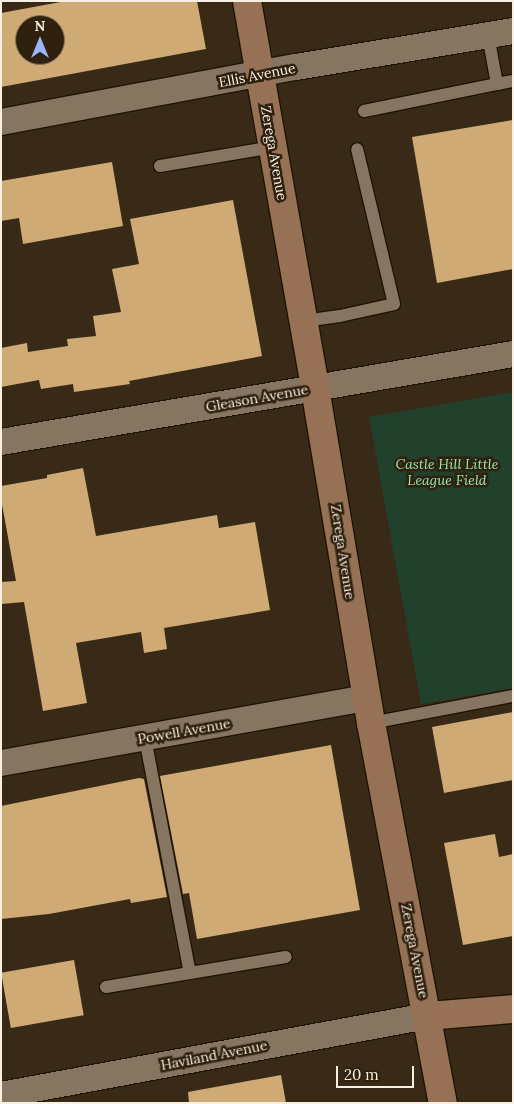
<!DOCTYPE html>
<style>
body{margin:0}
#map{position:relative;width:514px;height:1104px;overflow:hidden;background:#392a18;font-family:Lora,serif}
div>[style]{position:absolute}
.green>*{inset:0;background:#22412d}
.building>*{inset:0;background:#cfaa74;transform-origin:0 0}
.roads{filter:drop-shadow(1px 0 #201302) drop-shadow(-1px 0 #201302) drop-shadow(0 1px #201302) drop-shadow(0 -1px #201302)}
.service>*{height:12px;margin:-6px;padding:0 6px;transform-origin:6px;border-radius:6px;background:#867560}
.minor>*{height:26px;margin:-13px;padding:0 13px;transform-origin:13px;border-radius:13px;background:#867560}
.secondary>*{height:28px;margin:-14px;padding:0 14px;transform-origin:14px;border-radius:14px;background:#967155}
span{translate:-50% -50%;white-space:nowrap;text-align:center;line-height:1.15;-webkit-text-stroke:5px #2f210e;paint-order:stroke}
.street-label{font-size:14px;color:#f9f0e4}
.park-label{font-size:14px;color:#92e8b2;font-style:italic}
.frame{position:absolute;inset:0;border:2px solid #f9f0e4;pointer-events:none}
.north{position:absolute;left:15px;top:15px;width:50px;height:50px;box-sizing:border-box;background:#2f210e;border:1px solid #807464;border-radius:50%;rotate:0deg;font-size:14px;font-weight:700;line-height:20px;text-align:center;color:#f9f0e4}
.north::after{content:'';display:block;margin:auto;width:18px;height:22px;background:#9db4fd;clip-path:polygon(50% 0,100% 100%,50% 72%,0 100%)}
.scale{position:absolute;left:336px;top:1066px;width:78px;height:22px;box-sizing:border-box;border:2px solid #f9f0e4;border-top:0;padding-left:6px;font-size:15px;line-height:18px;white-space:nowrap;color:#f9f0e4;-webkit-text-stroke:4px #2f210e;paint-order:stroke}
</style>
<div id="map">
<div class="green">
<div style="clip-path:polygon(513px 392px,513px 688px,421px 704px,369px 417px)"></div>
</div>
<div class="building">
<div style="clip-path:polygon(evenodd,66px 1px,197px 1px,206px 49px,1px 87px,1px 13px,66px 1px,25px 25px,55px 25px,55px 55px,25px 55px,25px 25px)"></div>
<div style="clip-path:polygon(513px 120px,513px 269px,437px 283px,412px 137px)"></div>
<div style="clip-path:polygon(112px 162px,123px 226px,23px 244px,19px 218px,1px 221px,1px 181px)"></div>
<div style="clip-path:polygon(233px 200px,262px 356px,129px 381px,130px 384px,74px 392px,73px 384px,41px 389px,39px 380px,1px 387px,1px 348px,27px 343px,28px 352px,68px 346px,67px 339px,96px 336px,93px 316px,121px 312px,112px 269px,139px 264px,130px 219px)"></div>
<div style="clip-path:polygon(83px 468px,96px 536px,217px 515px,219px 528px,255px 522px,270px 610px,164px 628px,167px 649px,144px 653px,141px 632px,76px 643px,87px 703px,43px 711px,24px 602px,1px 604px,1px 582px,16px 581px,1px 499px,1px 486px,47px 478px,47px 475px)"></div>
<div style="clip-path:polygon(513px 712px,513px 780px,444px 793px,432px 727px)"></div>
<div style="clip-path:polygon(331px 745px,360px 910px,197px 939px,189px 893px,183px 894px,160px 776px)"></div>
<div style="clip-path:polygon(139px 778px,144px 779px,167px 897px,131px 903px,130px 899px,49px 914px,1px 919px,1px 806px)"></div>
<div style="clip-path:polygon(495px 834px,499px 857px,513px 854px,513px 936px,463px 945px,444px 843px)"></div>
<div style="left:74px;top:960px;width:56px;height:74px;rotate:80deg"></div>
<div style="clip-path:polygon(281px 1075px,286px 1103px,189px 1103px,188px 1092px)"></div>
</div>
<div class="roads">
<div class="service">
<div style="left:497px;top:84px;width:16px;rotate:-11deg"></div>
<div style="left:364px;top:111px;width:136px;rotate:-11.5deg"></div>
<div style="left:497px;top:84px;width:50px;rotate:-100.4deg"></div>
<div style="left:160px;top:166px;width:115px;rotate:-9.5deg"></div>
<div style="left:304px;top:321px;width:36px;rotate:-8deg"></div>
<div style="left:340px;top:316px;width:55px;rotate:-12.5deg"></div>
<div style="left:394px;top:304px;width:159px;rotate:-103.4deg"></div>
<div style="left:371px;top:723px;width:145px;rotate:-10.8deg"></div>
<div style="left:145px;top:738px;width:239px;rotate:79.2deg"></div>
<div style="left:190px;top:973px;width:97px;rotate:-9.5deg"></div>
<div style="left:106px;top:987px;width:85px;rotate:-9.5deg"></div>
</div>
<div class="minor">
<div style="left:1px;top:122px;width:300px;rotate:-10.6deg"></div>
<div style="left:296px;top:67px;width:220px;rotate:-9.4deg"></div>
<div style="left:1px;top:442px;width:520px;rotate:-9.75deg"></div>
<div style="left:1px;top:763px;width:372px;rotate:-10.1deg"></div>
<div style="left:1px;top:1095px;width:434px;rotate:-10.5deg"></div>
</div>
<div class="secondary">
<div style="left:247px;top:1px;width:393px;rotate:80deg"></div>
<div style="left:315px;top:388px;width:340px;rotate:80.5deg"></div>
<div style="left:371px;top:723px;width:387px;rotate:79.3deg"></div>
<div style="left:428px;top:1016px;width:85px;rotate:-4.7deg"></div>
</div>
</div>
<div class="street-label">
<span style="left:257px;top:75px;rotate:-11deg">Ellis Avenue</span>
<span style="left:274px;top:153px;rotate:80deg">Zerega Avenue</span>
<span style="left:257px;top:398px;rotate:-10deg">Gleason Avenue</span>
<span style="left:343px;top:552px;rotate:81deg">Zerega Avenue</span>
<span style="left:184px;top:731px;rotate:-10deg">Powell Avenue</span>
<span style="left:415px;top:951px;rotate:79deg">Zerega Avenue</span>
<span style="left:214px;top:1055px;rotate:-11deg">Haviland Avenue</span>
</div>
<div class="park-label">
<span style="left:447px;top:472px">Castle Hill Little<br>League Field</span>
</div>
<div class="frame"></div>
<div class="north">N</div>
<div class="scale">20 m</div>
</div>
